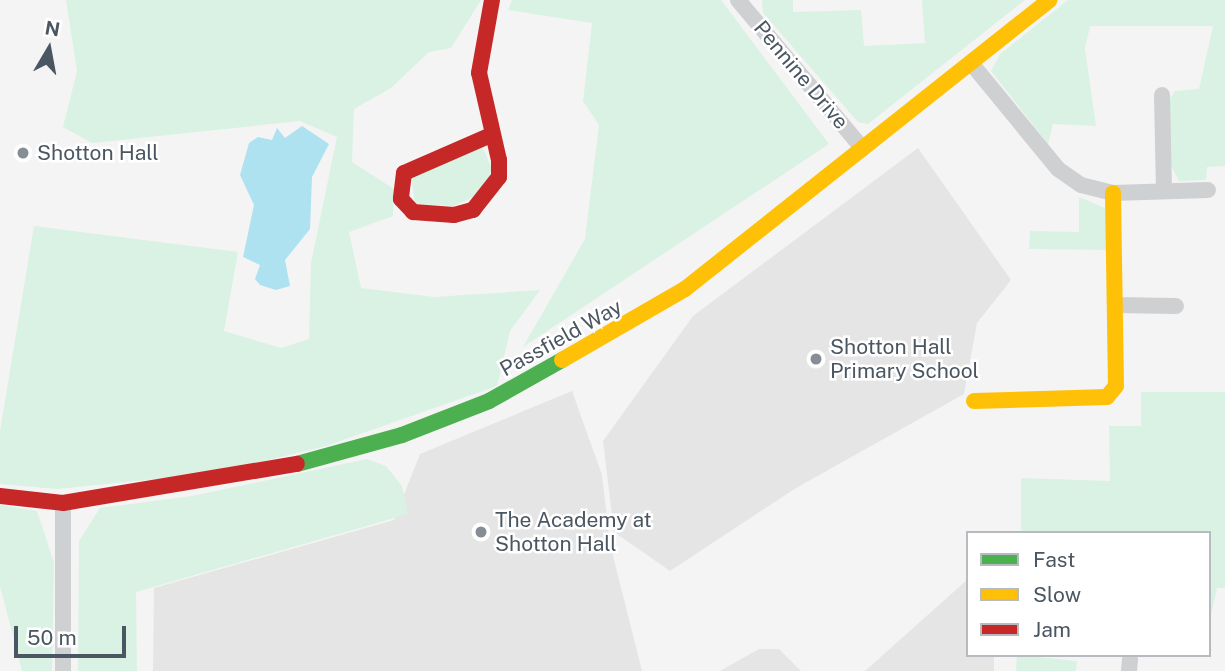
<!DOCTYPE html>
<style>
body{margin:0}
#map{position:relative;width:1225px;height:671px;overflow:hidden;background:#f4f4f4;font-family:"Public Sans",sans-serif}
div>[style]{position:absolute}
.education>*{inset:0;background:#e6e5e6}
.green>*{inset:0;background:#d9f2e3}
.water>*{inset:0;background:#aee2f0}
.street>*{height:16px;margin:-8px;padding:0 8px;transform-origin:8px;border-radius:8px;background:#ced0d2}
.fast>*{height:16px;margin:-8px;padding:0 8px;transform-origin:8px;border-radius:8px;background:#4caf50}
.slow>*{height:16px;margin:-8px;padding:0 8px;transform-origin:8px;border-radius:8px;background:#ffc107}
.jam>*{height:16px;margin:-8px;padding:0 8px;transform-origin:8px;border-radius:8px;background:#c62828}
.dots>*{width:19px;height:19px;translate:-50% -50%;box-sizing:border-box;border:4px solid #fff;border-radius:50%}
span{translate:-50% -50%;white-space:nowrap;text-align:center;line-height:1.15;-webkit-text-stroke:5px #fff;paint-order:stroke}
.street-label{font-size:21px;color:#4a5661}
.poi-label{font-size:21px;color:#4a5661}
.left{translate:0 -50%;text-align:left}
.legend{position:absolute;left:966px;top:531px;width:245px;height:126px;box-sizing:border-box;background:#fff;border:2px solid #b7bbc0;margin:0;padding:9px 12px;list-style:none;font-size:21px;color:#4a5661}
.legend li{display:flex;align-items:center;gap:14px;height:35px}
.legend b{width:35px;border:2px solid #b7bbc0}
.north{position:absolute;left:14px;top:14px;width:70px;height:70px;-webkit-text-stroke:5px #fff;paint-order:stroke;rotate:10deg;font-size:19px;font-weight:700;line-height:28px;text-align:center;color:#4a5661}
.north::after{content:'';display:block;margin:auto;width:24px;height:32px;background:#4a5661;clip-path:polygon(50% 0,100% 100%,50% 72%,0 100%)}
.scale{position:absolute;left:14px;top:626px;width:112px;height:32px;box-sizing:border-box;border:4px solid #4a5661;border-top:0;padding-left:9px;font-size:21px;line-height:24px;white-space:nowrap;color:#4a5661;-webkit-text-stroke:5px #fff;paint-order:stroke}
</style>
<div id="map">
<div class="education">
<div style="clip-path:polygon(918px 148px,1011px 280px,977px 323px,964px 394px,796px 488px,670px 571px,614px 532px,603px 441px,693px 316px)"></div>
<div style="clip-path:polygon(572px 391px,602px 475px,610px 544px,642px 671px,153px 671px,154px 588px,394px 520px,420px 454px)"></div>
<div style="clip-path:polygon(968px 579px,968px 655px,994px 655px,994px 671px,865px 671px)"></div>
<div style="clip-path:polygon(759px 649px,779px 649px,801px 671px,720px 671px)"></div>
</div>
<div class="green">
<div style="clip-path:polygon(66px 0,481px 0,451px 48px,429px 52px,391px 88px,354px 109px,352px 162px,394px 189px,393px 216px,349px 232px,361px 288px,434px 297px,540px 290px,510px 331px,497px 386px,326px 446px,215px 473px,57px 489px,0 484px,0 431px,34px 226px,238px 252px,224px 331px,281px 348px,309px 339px,311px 263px,337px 137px,300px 121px,92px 143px,63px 127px,77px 71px)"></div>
<div style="clip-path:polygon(512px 0,721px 0,829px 144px,523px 347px,585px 239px,599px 125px,583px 101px,592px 23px,508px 10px)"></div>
<div style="clip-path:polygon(762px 0,793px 0,793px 12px,861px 10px,864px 46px,925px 43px,922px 0,1025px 0,868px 124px,858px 122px,763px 13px)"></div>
<div style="clip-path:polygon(1068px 0,1225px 0,1225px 166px,1207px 167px,1206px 180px,1179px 181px,1170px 164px,1169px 100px,1175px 91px,1199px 89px,1213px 26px,1090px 26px,1085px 49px,1096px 126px,1053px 124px,1048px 144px,991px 71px,1000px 54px)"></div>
<div style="clip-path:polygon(482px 146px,492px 169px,483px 193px,453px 206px,415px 204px,411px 175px)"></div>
<div style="clip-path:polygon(1079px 197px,1105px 208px,1108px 250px,1029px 249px,1030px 231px,1079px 232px)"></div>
<div style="clip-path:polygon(1141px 392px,1225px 392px,1225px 588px,1217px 588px,1211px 615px,1209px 533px,1021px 533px,1021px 478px,1110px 481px,1109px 426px,1141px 426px)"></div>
<div style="clip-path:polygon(367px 459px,386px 466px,402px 486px,408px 514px,136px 592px,137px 671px,78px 671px,79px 541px,100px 508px,192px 496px)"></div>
<div style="clip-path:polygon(0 505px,37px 511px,54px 563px,52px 671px,22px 671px,0 586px)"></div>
<div style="clip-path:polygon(1017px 655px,1077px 661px,1076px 671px,1016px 671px)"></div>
</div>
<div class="water">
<div style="clip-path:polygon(302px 126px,329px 144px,312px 177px,310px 229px,285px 260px,290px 286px,276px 290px,260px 285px,255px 279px,260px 265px,243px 257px,254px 205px,240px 175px,249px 143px,258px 137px,272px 140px,277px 128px,285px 138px)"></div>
</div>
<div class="street">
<div style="left:738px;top:0;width:194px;rotate:50deg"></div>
<div style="left:971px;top:63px;width:137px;rotate:50.6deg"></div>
<div style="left:1058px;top:169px;width:28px;rotate:35deg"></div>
<div style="left:1081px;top:185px;width:33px;rotate:14deg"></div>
<div style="left:1113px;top:193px;width:95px;rotate:-1.8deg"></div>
<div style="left:1162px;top:95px;width:96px;rotate:88.8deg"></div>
<div style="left:1115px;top:305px;width:61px;rotate:0.9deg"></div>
<div style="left:63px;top:671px;width:168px;rotate:-90deg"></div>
<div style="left:1129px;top:671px;width:12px;rotate:-85deg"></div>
</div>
<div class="fast">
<div style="left:297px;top:464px;width:109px;rotate:-15.4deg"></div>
<div style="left:402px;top:435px;width:93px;rotate:-21.3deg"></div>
<div style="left:489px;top:401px;width:84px;rotate:-29.3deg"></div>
</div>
<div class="slow">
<div style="left:562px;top:360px;width:142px;rotate:-30deg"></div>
<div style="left:685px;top:289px;width:465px;rotate:-38.4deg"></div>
<div style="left:974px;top:401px;width:133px;rotate:-1.7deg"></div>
<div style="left:1107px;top:397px;width:14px;rotate:-51deg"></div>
<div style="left:1116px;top:386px;width:193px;rotate:-90.9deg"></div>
</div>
<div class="jam">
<div style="left:491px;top:135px;width:95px;rotate:156.4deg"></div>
<div style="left:404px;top:173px;width:26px;rotate:97deg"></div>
<div style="left:401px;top:199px;width:18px;rotate:47deg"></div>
<div style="left:413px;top:212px;width:41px;rotate:4.2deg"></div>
<div style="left:454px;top:215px;width:20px;rotate:-15deg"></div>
<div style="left:473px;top:210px;width:42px;rotate:-51.8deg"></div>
<div style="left:499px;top:177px;width:17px;rotate:-90deg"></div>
<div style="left:499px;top:160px;width:89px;rotate:-102.9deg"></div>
<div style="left:479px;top:73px;width:74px;rotate:-79.9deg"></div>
<div style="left:0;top:496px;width:63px;rotate:6.3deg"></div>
<div style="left:63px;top:503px;width:237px;rotate:-9.5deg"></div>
</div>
<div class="dots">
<div style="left:23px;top:153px;background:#868d94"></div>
<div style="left:816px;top:359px;background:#868d94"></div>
<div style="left:481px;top:532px;background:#868d94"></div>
</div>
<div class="street-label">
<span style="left:801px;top:75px;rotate:50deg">Pennine Drive</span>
<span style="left:561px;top:338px;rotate:-29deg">Passfield Way</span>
</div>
<div class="poi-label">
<span class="left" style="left:37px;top:153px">Shotton Hall</span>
<span class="left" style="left:830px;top:359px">Shotton Hall<br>Primary School</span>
<span class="left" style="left:495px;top:532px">The Academy at<br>Shotton Hall</span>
</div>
<ul class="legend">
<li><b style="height:9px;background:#4caf50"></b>Fast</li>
<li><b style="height:9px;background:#ffc107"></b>Slow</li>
<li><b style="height:9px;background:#c62828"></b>Jam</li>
</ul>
<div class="north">N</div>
<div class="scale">50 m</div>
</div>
